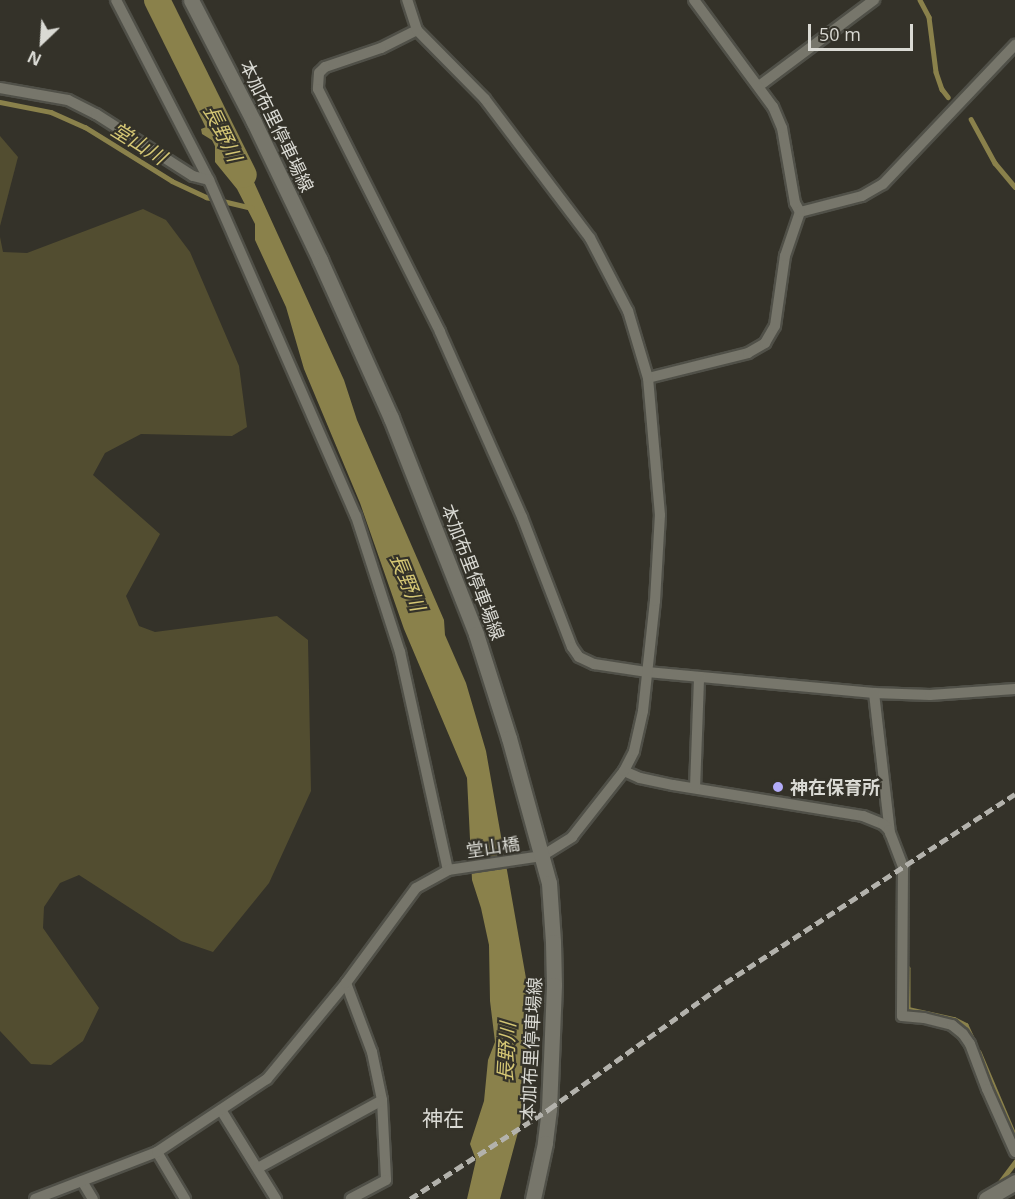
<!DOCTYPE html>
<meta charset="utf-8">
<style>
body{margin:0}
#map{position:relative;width:1015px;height:1199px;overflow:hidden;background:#343229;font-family:"Open Sans","Noto Sans JP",sans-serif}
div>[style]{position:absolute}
.green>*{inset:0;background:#524d30}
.water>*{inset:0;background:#8a814b}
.stream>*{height:4.5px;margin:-2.25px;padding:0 2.25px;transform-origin:2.25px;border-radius:2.25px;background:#8a814b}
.river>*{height:26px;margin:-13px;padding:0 13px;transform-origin:13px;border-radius:13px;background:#8a814b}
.roads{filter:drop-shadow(2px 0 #505048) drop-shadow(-2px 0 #505048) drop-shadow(0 2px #505048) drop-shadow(0 -2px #505048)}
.street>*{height:10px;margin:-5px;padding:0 5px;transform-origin:5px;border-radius:5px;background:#77766b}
.secondary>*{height:15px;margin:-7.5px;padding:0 7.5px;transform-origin:7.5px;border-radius:7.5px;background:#77766b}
.rail>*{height:4.5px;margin-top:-2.25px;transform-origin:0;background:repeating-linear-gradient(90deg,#b3b2ac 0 9px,transparent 0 13.5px)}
.dots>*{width:16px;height:16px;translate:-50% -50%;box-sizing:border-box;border:3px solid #343229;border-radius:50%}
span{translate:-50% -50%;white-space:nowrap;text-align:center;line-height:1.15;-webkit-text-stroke:4.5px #343229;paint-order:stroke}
.street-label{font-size:18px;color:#dadad4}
.poi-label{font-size:18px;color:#dadad4;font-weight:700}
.left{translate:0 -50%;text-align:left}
.water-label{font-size:20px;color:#d4c674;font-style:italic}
.quarter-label{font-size:21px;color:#dadad4}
.north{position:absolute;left:12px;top:12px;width:60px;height:60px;-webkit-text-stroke:4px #343229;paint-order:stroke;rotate:205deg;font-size:16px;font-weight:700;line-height:24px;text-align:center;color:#dadad4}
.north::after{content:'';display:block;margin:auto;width:21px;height:27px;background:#dadad4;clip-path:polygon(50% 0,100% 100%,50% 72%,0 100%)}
.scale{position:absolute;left:808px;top:24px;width:105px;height:27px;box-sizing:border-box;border:3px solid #dadad4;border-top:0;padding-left:8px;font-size:18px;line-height:21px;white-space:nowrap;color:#dadad4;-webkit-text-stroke:4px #343229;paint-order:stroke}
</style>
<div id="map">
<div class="green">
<div style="clip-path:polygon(0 136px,18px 157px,0 226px)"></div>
<div style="clip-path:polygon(143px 209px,166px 220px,190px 252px,239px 366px,247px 427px,232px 436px,141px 434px,105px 453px,93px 475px,160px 534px,126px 596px,139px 626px,155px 632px,277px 616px,308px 640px,311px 791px,269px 883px,213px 952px,181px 941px,79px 875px,60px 883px,44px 907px,43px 928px,99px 1008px,83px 1041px,51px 1065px,31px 1064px,0 1031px,0 237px,3px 252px,27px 253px)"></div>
</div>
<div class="water">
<div style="clip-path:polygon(214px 124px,222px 142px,238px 147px,344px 380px,357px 420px,444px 620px,445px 635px,466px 683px,486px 751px,530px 1001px,524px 1110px,500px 1199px,467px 1199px,476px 1160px,470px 1144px,484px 1101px,488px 1060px,495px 1042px,490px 1001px,489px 945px,481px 908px,472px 880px,467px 778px,404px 629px,360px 503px,304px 369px,286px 307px,255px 240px,255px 224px,237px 189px,215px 162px,215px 142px,202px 134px,201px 129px)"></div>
</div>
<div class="stream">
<div style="left:920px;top:0;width:19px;rotate:62deg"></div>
<div style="left:929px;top:17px;width:55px;rotate:82.7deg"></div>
<div style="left:936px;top:72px;width:18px;rotate:71deg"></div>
<div style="left:942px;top:89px;width:10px;rotate:53deg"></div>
<div style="left:0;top:102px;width:52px;rotate:11.1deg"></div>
<div style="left:51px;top:112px;width:37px;rotate:24deg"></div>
<div style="left:85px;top:127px;width:102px;rotate:31.8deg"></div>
<div style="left:172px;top:181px;width:38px;rotate:25deg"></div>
<div style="left:206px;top:197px;width:47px;rotate:13.4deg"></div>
<div style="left:971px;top:119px;width:50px;rotate:61.4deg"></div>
<div style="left:995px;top:163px;width:31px;rotate:50deg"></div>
<div style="left:908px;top:968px;width:41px;rotate:90deg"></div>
<div style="left:908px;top:1009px;width:47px;rotate:12.3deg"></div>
<div style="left:954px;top:1019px;width:13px;rotate:27deg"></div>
<div style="left:966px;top:1025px;width:21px;rotate:65deg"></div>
<div style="left:979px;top:1052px;width:92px;rotate:67deg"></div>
<div style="left:997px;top:1186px;width:30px;rotate:-53deg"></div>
</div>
<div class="river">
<div style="left:157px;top:0;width:195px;rotate:63.6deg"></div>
</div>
<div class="roads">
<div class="street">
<div style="left:116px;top:0;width:203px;rotate:62.7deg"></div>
<div style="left:209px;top:180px;width:367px;rotate:66.4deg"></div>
<div style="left:356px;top:516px;width:143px;rotate:72.1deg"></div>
<div style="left:400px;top:652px;width:223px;rotate:77.6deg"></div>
<div style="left:417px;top:30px;width:40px;rotate:153.4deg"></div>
<div style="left:381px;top:48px;width:59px;rotate:161.3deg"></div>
<div style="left:325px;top:67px;width:8px;rotate:135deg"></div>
<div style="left:319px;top:73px;width:16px;rotate:94deg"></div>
<div style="left:318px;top:89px;width:272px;rotate:63.3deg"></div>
<div style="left:440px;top:332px;width:202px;rotate:66.1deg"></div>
<div style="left:522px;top:517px;width:139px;rotate:69deg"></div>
<div style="left:572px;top:647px;width:12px;rotate:55deg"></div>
<div style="left:579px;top:657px;width:17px;rotate:25deg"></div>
<div style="left:594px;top:664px;width:54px;rotate:8.6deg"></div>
<div style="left:647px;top:672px;width:228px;rotate:5.3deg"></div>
<div style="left:874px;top:693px;width:56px;rotate:2deg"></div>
<div style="left:930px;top:695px;width:85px;rotate:-4deg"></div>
<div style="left:759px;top:86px;width:144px;rotate:-36.8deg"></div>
<div style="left:0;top:88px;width:69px;rotate:10deg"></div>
<div style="left:68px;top:100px;width:31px;rotate:27deg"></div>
<div style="left:96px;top:114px;width:115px;rotate:32.6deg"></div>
<div style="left:193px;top:176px;width:16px;rotate:14deg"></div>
<div style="left:800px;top:212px;width:64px;rotate:-14.5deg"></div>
<div style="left:862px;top:196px;width:24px;rotate:-30deg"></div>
<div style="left:883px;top:184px;width:192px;rotate:-46.5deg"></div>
<div style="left:648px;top:378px;width:103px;rotate:-14deg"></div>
<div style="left:748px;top:353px;width:20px;rotate:-30deg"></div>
<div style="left:765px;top:343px;width:20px;rotate:-60deg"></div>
<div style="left:775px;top:326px;width:71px;rotate:-81.9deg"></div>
<div style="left:785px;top:256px;width:46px;rotate:-71.2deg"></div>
<div style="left:800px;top:212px;width:10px;rotate:-119deg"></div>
<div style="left:795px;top:203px;width:76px;rotate:-99.8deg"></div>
<div style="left:782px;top:128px;width:23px;rotate:-113deg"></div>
<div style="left:773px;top:107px;width:133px;rotate:-126.4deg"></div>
<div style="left:874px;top:693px;width:141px;rotate:83.5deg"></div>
<div style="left:624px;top:771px;width:17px;rotate:24deg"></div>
<div style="left:640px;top:778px;width:34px;rotate:12deg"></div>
<div style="left:673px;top:785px;width:193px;rotate:9.3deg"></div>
<div style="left:863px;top:816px;width:22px;rotate:22deg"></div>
<div style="left:883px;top:824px;width:8px;rotate:45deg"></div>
<div style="left:889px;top:830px;width:40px;rotate:69deg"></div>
<div style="left:903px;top:867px;width:149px;rotate:90.4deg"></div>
<div style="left:902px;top:1016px;width:22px;rotate:5deg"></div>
<div style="left:924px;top:1018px;width:29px;rotate:14deg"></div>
<div style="left:952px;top:1025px;width:14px;rotate:39deg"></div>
<div style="left:963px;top:1034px;width:12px;rotate:55deg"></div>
<div style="left:970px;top:1044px;width:48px;rotate:69.3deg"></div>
<div style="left:987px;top:1089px;width:69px;rotate:66deg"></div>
<div style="left:695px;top:788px;width:111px;rotate:-87.9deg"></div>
<div style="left:346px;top:983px;width:74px;rotate:69.4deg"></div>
<div style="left:372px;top:1052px;width:49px;rotate:78.2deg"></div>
<div style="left:382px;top:1100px;width:80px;rotate:87.1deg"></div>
<div style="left:386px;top:1180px;width:40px;rotate:152deg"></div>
<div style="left:221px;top:1110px;width:105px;rotate:58.3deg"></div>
<div style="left:157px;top:1152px;width:55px;rotate:59.2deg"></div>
<div style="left:258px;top:1168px;width:141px;rotate:-28.7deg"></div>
<div style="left:82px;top:1181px;width:21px;rotate:59deg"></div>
<div style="left:35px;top:1199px;width:131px;rotate:-21.1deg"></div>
<div style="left:157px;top:1152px;width:132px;rotate:-33.6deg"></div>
<div style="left:267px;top:1079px;width:124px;rotate:-50.5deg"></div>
<div style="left:346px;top:983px;width:118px;rotate:-53.6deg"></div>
<div style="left:416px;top:888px;width:37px;rotate:-29deg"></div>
<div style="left:448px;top:870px;width:95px;rotate:-8.5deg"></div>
<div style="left:542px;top:856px;width:36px;rotate:-32deg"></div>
<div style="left:572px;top:837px;width:84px;rotate:-51.8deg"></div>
<div style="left:624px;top:771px;width:22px;rotate:-63deg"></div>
<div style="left:634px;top:751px;width:41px;rotate:-77.3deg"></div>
<div style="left:643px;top:711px;width:111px;rotate:-83.8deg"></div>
<div style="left:655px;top:601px;width:86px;rotate:-86.7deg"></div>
<div style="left:660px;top:515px;width:138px;rotate:-95deg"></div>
<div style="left:648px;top:378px;width:70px;rotate:-106.6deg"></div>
<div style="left:628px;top:311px;width:82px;rotate:-117.5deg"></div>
<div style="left:590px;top:238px;width:174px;rotate:-127.1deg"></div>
<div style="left:485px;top:99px;width:97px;rotate:-134.6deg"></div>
<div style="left:417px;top:30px;width:32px;rotate:-108deg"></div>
</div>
<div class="secondary">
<div style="left:191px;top:0;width:137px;rotate:62.7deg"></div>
<div style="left:254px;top:122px;width:153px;rotate:64.4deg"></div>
<div style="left:320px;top:260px;width:173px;rotate:65.8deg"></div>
<div style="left:391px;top:418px;width:232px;rotate:68.5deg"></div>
<div style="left:476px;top:634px;width:109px;rotate:72.4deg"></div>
<div style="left:509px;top:738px;width:150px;rotate:74.6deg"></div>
<div style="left:549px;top:883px;width:59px;rotate:86.1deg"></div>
<div style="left:553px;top:942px;width:43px;rotate:88.7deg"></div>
<div style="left:554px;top:985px;width:124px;rotate:92.3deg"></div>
<div style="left:549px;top:1109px;width:34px;rotate:97deg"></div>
<div style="left:545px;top:1143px;width:57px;rotate:102.1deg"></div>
<div style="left:986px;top:1199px;width:34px;rotate:-30deg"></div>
</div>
</div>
<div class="rail">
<div style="left:410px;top:1199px;width:166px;rotate:-32.9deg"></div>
<div style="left:549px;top:1109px;width:216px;rotate:-35.6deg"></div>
<div style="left:725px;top:983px;width:346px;rotate:-33.1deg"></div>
</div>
<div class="dots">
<div style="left:778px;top:787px;background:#b3acf9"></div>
</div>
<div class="street-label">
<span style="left:277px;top:126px;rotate:64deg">本加布里停車場線</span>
<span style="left:473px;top:572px;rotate:69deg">本加布里停車場線</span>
<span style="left:493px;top:847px;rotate:-8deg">堂山橋</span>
<span style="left:531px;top:1049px;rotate:-87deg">本加布里停車場線</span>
</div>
<div class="poi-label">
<span class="left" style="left:790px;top:787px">神在保育所</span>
</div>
<div class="water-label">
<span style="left:223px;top:133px;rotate:64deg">長野川</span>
<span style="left:139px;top:143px;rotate:32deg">堂山川</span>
<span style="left:408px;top:582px;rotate:68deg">長野川</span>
<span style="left:506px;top:1052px;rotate:-87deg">長野川</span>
</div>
<div class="quarter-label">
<span style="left:443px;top:1118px">神在</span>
</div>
<div class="north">N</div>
<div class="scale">50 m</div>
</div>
